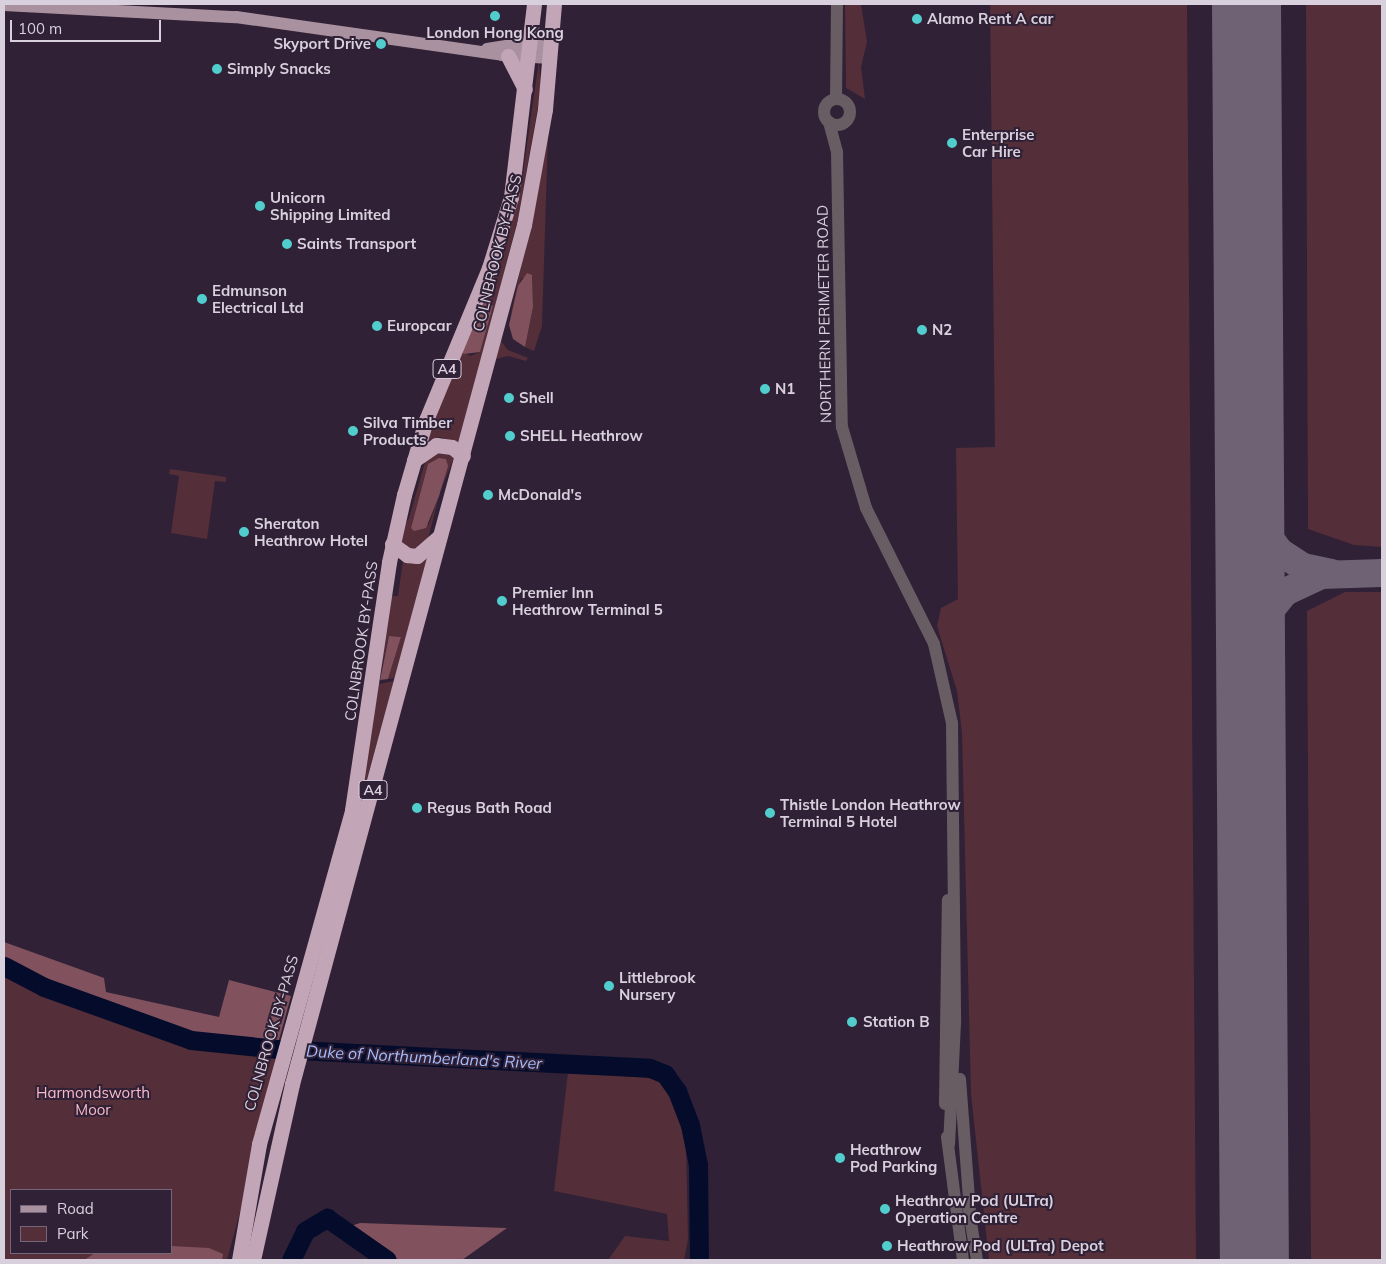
<!DOCTYPE html>
<style>
body{margin:0}
#map{position:relative;width:1386px;height:1264px;overflow:hidden;background:#302136;font-family:Mulish,sans-serif}
div>[style]{position:absolute}
.green>*{inset:0;background:#542e38}
.forest>*{inset:0;background:#81525e}
.river>*{height:19px;margin:-9.5px;padding:0 9.5px;transform-origin:9.5px;border-radius:9.5px;background:#050c2b}
.taxiway>*{height:28px;margin:-14px;padding:0 14px;transform-origin:14px;border-radius:14px;background:#6f6274}
.runway>*{height:69px;margin:-34.5px;padding:0 34.5px;transform-origin:34.5px;border-radius:34.5px;background:#6f6274}
.minor>*{height:12px;margin:-6px;padding:0 6px;transform-origin:6px;border-radius:6px;background:#695d64}
.minor>.ring{margin:-6px;padding:0;box-sizing:content-box;background:none;border:12px solid #695d64;border-radius:50%}
.major>*{height:12px;margin:-6px;padding:0 6px;transform-origin:6px;border-radius:6px;background:#a991a0}
.highway>*{height:15px;margin:-7.5px;padding:0 7.5px;transform-origin:7.5px;border-radius:7.5px;background:#c3a5b8}
.dots>*{width:14px;height:14px;translate:-50% -50%;box-sizing:border-box;border:2px solid #302136;border-radius:50%}
span{translate:-50% -50%;white-space:nowrap;text-align:center;line-height:1.15;-webkit-text-stroke:4px #302136;paint-order:stroke}
.shield-label span{padding:1px 4px;background:#302136;border:1px solid;border-radius:4px;-webkit-text-stroke-width:0}
.shield-label{font-size:14px;color:#d9d0de;font-weight:700}
.poi-label{font-size:15px;color:#d9d0de;font-weight:700}
.left{translate:0 -50%;text-align:left}
.right{translate:-100% -50%;text-align:right}
.street-label{font-size:15px;color:#d9d0de}
.park-label{font-size:15px;color:#f9b9c7}
.water-label{font-size:16px;color:#a5bdfc;font-style:italic}
.frame{position:absolute;inset:0;border:5px solid #d9d0de;pointer-events:none}
.legend{position:absolute;left:10px;top:1189px;width:162px;height:65px;box-sizing:border-box;background:#302136;border:1px solid #746779;margin:0;padding:6px 9px;list-style:none;font-size:15px;color:#d9d0de}
.legend li{display:flex;align-items:center;gap:10px;height:25px}
.legend b{width:25px;border:1px solid #746779}
.scale{position:absolute;left:10px;top:20px;width:151px;height:22px;box-sizing:border-box;border:2px solid #d9d0de;border-top:0;padding-left:6px;font-size:15px;line-height:18px;white-space:nowrap;color:#d9d0de;-webkit-text-stroke:4px #302136;paint-order:stroke}
</style>
<div id="map">
<div class="green">
<div style="clip-path:polygon(845px 4px,861px 4px,867px 42px,861px 67px,865px 99px,846px 88px)"></div>
<div style="clip-path:polygon(990px 4px,1187px 4px,1196px 1260px,989px 1260px,971px 1094px,962px 733px,957px 691px,937px 626px,941px 608px,958px 599px,956px 448px,995px 447px)"></div>
<div style="clip-path:polygon(1306px 4px,1382px 4px,1382px 547px,1354px 545px,1308px 529px)"></div>
<div style="clip-path:polygon(539px 60px,541px 89px,518px 219px,459px 444px,440px 437px,426px 441px,461px 351px,470px 356px,480px 352px,493px 306px,483px 300px,522px 179px)"></div>
<div style="clip-path:polygon(548px 135px,542px 326px,534px 351px,525px 347px,533px 307px,532px 275px,521px 279px,510px 319px)"></div>
<div style="clip-path:polygon(500px 340px,508px 350px,528px 358px,526px 361px,508px 356px,496px 359px)"></div>
<div style="clip-path:polygon(446px 450px,454px 458px,441px 489px,446px 459px,428px 464px,411px 528px,429px 524px,439px 496px,428px 539px,415px 551px,400px 543px,401px 532px,409px 518px,427px 455px)"></div>
<div style="clip-path:polygon(170px 469px,226px 477px,226px 482px,215px 481px,207px 539px,171px 533px,179px 476px,169px 474px)"></div>
<div style="clip-path:polygon(428px 558px,396px 678px,388px 679px,401px 637px,389px 636px,381px 670px,390px 596px,398px 596px,403px 561px)"></div>
<div style="clip-path:polygon(1345px 592px,1382px 592px,1382px 1260px,1311px 1260px,1307px 611px)"></div>
<div style="clip-path:polygon(394px 681px,351px 838px,379px 684px)"></div>
<div style="clip-path:polygon(evenodd,4px 966px,44px 987px,191px 1040px,278px 1049px,282px 1057px,227px 1260px,4px 1260px,4px 966px,11px 1190px,171px 1190px,171px 1253px,11px 1253px,11px 1190px)"></div>
<div style="clip-path:polygon(568px 1072px,663px 1079px,686px 1139px,688px 1240px,684px 1260px,608px 1260px,625px 1236px,669px 1241px,667px 1214px,554px 1191px)"></div>
</div>
<div class="forest">
<div style="clip-path:polygon(527px 273px,532px 275px,533px 307px,525px 347px,513px 339px,509px 325px,518px 286px)"></div>
<div style="clip-path:polygon(483px 300px,493px 306px,480px 352px,464px 354px,461px 351px)"></div>
<div style="clip-path:polygon(439px 458px,446px 459px,448px 466px,439px 496px,426px 528px,414px 531px,411px 528px,428px 464px)"></div>
<div style="clip-path:polygon(389px 636px,401px 637px,388px 679px,380px 680px)"></div>
<div style="clip-path:polygon(4px 942px,104px 978px,106px 992px,219px 1017px,229px 980px,291px 996px,277px 1047px,192px 1037px,45px 984px,4px 962px)"></div>
<div style="clip-path:polygon(360px 1223px,507px 1228px,462px 1260px,390px 1260px,351px 1226px)"></div>
<div style="clip-path:polygon(171px 1246px,209px 1248px,223px 1254px,222px 1260px,84px 1260px,95px 1253px,171px 1253px)"></div>
</div>
<div class="river">
<div style="left:4px;top:966px;width:45px;rotate:27.7deg"></div>
<div style="left:44px;top:987px;width:156px;rotate:19.8deg"></div>
<div style="left:191px;top:1040px;width:87px;rotate:5.9deg"></div>
<div style="left:278px;top:1049px;width:372px;rotate:2.9deg"></div>
<div style="left:650px;top:1068px;width:16px;rotate:22deg"></div>
<div style="left:665px;top:1074px;width:21px;rotate:55deg"></div>
<div style="left:677px;top:1091px;width:36px;rotate:69deg"></div>
<div style="left:690px;top:1125px;width:41px;rotate:78.7deg"></div>
<div style="left:698px;top:1165px;width:95px;rotate:89.4deg"></div>
<div style="left:291px;top:1260px;width:32px;rotate:-64deg"></div>
<div style="left:305px;top:1231px;width:26px;rotate:-31deg"></div>
<div style="left:327px;top:1218px;width:73px;rotate:35deg"></div>
</div>
<div class="taxiway">
<div style="left:1248px;top:496px;width:34px;rotate:67deg"></div>
<div style="left:1261px;top:527px;width:31px;rotate:53deg"></div>
<div style="left:1280px;top:552px;width:27px;rotate:33deg"></div>
<div style="left:1303px;top:567px;width:29px;rotate:12deg"></div>
<div style="left:1249px;top:670px;width:47px;rotate:-77.7deg"></div>
<div style="left:1259px;top:624px;width:41px;rotate:-50.9deg"></div>
<div style="left:1285px;top:592px;width:40px;rotate:-25deg"></div>
<div style="left:1321px;top:575px;width:61px;rotate:-1.9deg"></div>
</div>
<div class="runway">
<div style="left:1246px;top:4px;width:1256px;rotate:89.64deg"></div>
</div>
<div class="minor">
<div class="ring" style="left:824px;top:99px;width:14px;height:14px"></div>
<div style="left:836px;top:99px;width:95px;rotate:-89.4deg"></div>
<div style="left:829px;top:122px;width:31px;rotate:75deg"></div>
<div style="left:837px;top:152px;width:275px;rotate:89deg"></div>
<div style="left:842px;top:427px;width:84px;rotate:73.5deg"></div>
<div style="left:866px;top:508px;width:152px;rotate:63.4deg"></div>
<div style="left:934px;top:644px;width:81px;rotate:77.2deg"></div>
<div style="left:952px;top:723px;width:300px;rotate:89.4deg"></div>
<div style="left:955px;top:1023px;width:121px;rotate:92.8deg"></div>
<div style="left:960px;top:1079px;width:132px;rotate:85.7deg"></div>
<div style="left:945px;top:1104px;width:204px;rotate:-89.2deg"></div>
<div style="left:947px;top:1137px;width:124px;rotate:82.6deg"></div>
<div style="left:968px;top:1204px;width:57px;rotate:80.9deg"></div>
</div>
<div class="major">
<div style="left:4px;top:5px;width:232px;rotate:3deg"></div>
<div style="left:236px;top:17px;width:269px;rotate:8.1deg"></div>
<div style="left:502px;top:55px;width:48px;rotate:3.6deg"></div>
<div style="left:487px;top:49px;width:31px;rotate:-9deg"></div>
<div style="left:518px;top:44px;width:33px;rotate:5deg"></div>
</div>
<div class="highway">
<div style="left:508px;top:56px;width:37px;rotate:63deg"></div>
<div style="left:414px;top:460px;width:27px;rotate:-34deg"></div>
<div style="left:436px;top:445px;width:16px;rotate:7deg"></div>
<div style="left:452px;top:447px;width:14px;rotate:39deg"></div>
<div style="left:392px;top:544px;width:19px;rotate:36deg"></div>
<div style="left:407px;top:555px;width:10px;rotate:6deg"></div>
<div style="left:417px;top:556px;width:29px;rotate:-41deg"></div>
<div style="left:239px;top:1260px;width:118px;rotate:-80.2deg"></div>
<div style="left:259px;top:1144px;width:347px;rotate:-74.4deg"></div>
<div style="left:352px;top:810px;width:251px;rotate:-81.5deg"></div>
<div style="left:389px;top:562px;width:69px;rotate:-77.4deg"></div>
<div style="left:404px;top:495px;width:78px;rotate:-73.7deg"></div>
<div style="left:426px;top:420px;width:165px;rotate:-67.5deg"></div>
<div style="left:489px;top:268px;width:74px;rotate:-72.8deg"></div>
<div style="left:511px;top:197px;width:194px;rotate:-83.2deg"></div>
<div style="left:253px;top:1260px;width:180px;rotate:-77.5deg"></div>
<div style="left:292px;top:1084px;width:890px;rotate:-74.89deg"></div>
<div style="left:524px;top:225px;width:118px;rotate:-79.7deg"></div>
<div style="left:545px;top:109px;width:105px;rotate:-85.1deg"></div>
</div>
<div class="dots">
<div style="left:495px;top:16px;background:#52cdce"></div>
<div style="left:917px;top:19px;background:#52cdce"></div>
<div style="left:381px;top:44px;background:#52cdce"></div>
<div style="left:217px;top:69px;background:#52cdce"></div>
<div style="left:952px;top:143px;background:#52cdce"></div>
<div style="left:260px;top:206px;background:#52cdce"></div>
<div style="left:287px;top:244px;background:#52cdce"></div>
<div style="left:202px;top:299px;background:#52cdce"></div>
<div style="left:377px;top:326px;background:#52cdce"></div>
<div style="left:922px;top:330px;background:#52cdce"></div>
<div style="left:765px;top:389px;background:#52cdce"></div>
<div style="left:509px;top:398px;background:#52cdce"></div>
<div style="left:353px;top:431px;background:#52cdce"></div>
<div style="left:510px;top:436px;background:#52cdce"></div>
<div style="left:488px;top:495px;background:#52cdce"></div>
<div style="left:244px;top:532px;background:#52cdce"></div>
<div style="left:502px;top:601px;background:#52cdce"></div>
<div style="left:417px;top:808px;background:#52cdce"></div>
<div style="left:770px;top:813px;background:#52cdce"></div>
<div style="left:609px;top:986px;background:#52cdce"></div>
<div style="left:852px;top:1022px;background:#52cdce"></div>
<div style="left:840px;top:1158px;background:#52cdce"></div>
<div style="left:885px;top:1209px;background:#52cdce"></div>
<div style="left:887px;top:1246px;background:#52cdce"></div>
</div>
<div class="shield-label">
<span style="left:447px;top:369px">A4</span>
<span style="left:373px;top:790px">A4</span>
</div>
<div class="poi-label">
<span class="left" style="left:927px;top:19px">Alamo Rent A car</span>
<span style="left:495px;top:33px">London Hong Kong</span>
<span class="right" style="left:371px;top:44px">Skyport Drive</span>
<span class="left" style="left:227px;top:69px">Simply Snacks</span>
<span class="left" style="left:962px;top:143px">Enterprise<br>Car Hire</span>
<span class="left" style="left:270px;top:206px">Unicorn<br>Shipping Limited</span>
<span class="left" style="left:297px;top:244px">Saints Transport</span>
<span class="left" style="left:212px;top:299px">Edmunson<br>Electrical Ltd</span>
<span class="left" style="left:387px;top:326px">Europcar</span>
<span class="left" style="left:932px;top:330px">N2</span>
<span class="left" style="left:775px;top:389px">N1</span>
<span class="left" style="left:519px;top:398px">Shell</span>
<span class="left" style="left:363px;top:431px">Silva Timber<br>Products</span>
<span class="left" style="left:520px;top:436px">SHELL Heathrow</span>
<span class="left" style="left:498px;top:495px">McDonald's</span>
<span class="left" style="left:254px;top:532px">Sheraton<br>Heathrow Hotel</span>
<span class="left" style="left:512px;top:601px">Premier Inn<br>Heathrow Terminal 5</span>
<span class="left" style="left:780px;top:813px">Thistle London Heathrow<br>Terminal 5 Hotel</span>
<span class="left" style="left:427px;top:808px">Regus Bath Road</span>
<span class="left" style="left:619px;top:986px">Littlebrook<br>Nursery</span>
<span class="left" style="left:863px;top:1022px">Station B</span>
<span class="left" style="left:850px;top:1158px">Heathrow<br>Pod Parking</span>
<span class="left" style="left:895px;top:1209px">Heathrow Pod (ULTra)<br>Operation Centre</span>
<span class="left" style="left:897px;top:1246px">Heathrow Pod (ULTra) Depot</span>
</div>
<div class="street-label">
<span style="left:497px;top:253px;rotate:-76deg">COLNBROOK BY-PASS</span>
<span style="left:824px;top:314px;rotate:-91deg">NORTHERN PERIMETER ROAD</span>
<span style="left:361px;top:641px;rotate:-82deg">COLNBROOK BY-PASS</span>
<span style="left:271px;top:1033px;rotate:-74deg">COLNBROOK BY-PASS</span>
</div>
<div class="park-label">
<span style="left:93px;top:1101px">Harmondsworth<br>Moor</span>
</div>
<div class="water-label">
<span style="left:424px;top:1057px;rotate:3deg">Duke of Northumberland's River</span>
</div>
<div class="frame"></div>
<ul class="legend">
<li><b style="height:6px;background:#a991a0"></b>Road</li>
<li><b style="height:14px;background:#542e38"></b>Park</li>
</ul>
<div class="scale">100 m</div>
</div>
